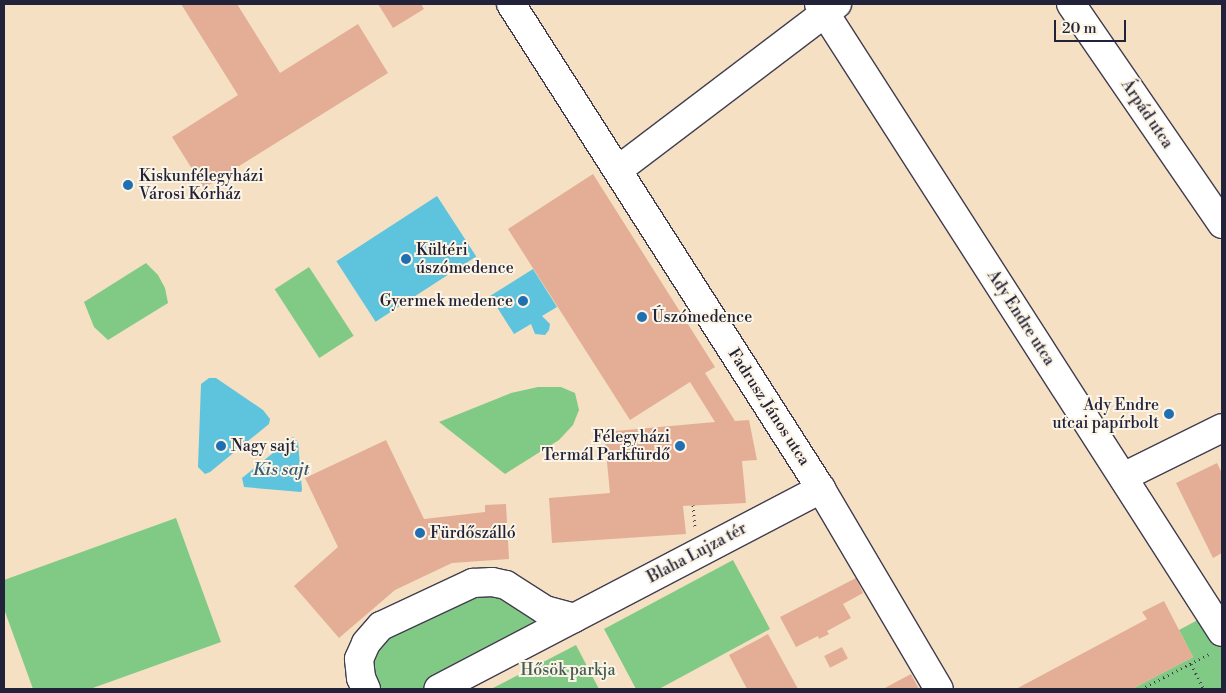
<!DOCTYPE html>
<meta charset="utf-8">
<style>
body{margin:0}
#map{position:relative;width:1226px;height:693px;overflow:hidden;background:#f5e0c3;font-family:"Libre Bodoni",serif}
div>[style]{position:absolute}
.green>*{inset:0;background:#81ca86;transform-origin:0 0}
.water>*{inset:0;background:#5ec3dc;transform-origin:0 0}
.building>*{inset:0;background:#e3ae95;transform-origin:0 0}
.path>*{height:3px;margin-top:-1.5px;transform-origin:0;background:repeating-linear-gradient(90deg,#423e4f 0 1px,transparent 0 5px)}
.roads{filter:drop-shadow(1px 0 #423e4f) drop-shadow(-1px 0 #423e4f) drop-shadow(0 1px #423e4f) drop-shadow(0 -1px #423e4f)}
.minor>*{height:28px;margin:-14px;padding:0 14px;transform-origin:14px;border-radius:14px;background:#fff}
.dots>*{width:14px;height:14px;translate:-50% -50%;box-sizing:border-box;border:2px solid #fcf5e5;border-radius:50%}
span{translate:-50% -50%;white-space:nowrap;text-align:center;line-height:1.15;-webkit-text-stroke:4px #fcf5e5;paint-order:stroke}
.street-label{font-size:16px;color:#22223b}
.poi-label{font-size:16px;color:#22223b}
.left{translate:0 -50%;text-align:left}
.right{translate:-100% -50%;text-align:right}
.park-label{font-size:16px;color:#435d55}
.water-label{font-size:18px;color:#375a73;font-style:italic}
.frame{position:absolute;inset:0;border:5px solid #22223b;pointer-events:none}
.scale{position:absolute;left:1054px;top:20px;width:72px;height:22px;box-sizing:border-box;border:2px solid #22223b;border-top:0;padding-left:6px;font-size:15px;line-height:18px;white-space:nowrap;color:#22223b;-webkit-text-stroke:4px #fcf5e5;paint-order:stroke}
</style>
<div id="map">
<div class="green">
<div style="clip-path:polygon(146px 263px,158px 275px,165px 288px,168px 303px,108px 340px,94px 327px,84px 302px)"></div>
<div style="left:309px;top:267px;width:82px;height:41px;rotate:57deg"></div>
<div style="clip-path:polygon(538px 387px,561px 387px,575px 393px,579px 410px,573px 425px,559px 440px,505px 474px,439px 422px,511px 393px)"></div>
<div style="clip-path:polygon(176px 518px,221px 642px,90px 689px,33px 689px,4px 609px,4px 580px)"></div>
<div style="clip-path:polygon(733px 560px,770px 629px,659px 689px,636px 689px,604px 629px)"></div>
<div style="clip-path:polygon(473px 583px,560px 616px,437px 689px,366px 689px,366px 643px)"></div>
<div style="clip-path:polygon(1222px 607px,1222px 689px,1132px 689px,1193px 657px,1179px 630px)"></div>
<div style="clip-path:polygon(576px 645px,599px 689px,491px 689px)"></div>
</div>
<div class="water">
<div style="left:437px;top:196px;width:72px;height:120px;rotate:57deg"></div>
<div style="clip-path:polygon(533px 269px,557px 307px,542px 316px,550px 324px,549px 330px,545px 335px,535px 334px,531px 324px,514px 334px,490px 296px)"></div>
<div style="clip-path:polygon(209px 378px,216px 378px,263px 410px,270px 419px,269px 424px,210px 472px,205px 474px,198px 467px,201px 384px)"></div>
<div style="clip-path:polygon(293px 437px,298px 442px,302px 490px,301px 492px,244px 487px,242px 478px)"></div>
</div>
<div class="building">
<div style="clip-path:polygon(181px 4px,237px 4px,280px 73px,358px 24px,388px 73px,204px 188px,172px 137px,238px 95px)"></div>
<div style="clip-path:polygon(378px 4px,421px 4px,424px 9px,393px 28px)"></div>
<div style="clip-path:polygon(593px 174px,715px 367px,705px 373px,735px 421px,749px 420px,757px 460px,742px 461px,746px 503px,683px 506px,686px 534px,552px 543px,549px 498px,610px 493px,604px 432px,715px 422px,690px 382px,630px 420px,508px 229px)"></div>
<div style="clip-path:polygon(386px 440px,424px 519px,485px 512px,485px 505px,506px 504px,509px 559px,452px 563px,395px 590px,339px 638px,294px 586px,338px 547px,305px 478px)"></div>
<div style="clip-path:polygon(1217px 463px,1222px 473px,1222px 553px,1213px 558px,1176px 483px)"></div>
<div style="clip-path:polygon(856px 578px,863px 593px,843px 604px,851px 618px,827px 631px,829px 634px,819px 639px,818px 636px,796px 647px,780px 617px)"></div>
<div style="clip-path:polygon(1164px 601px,1193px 657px,1132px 689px,1016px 689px,1147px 619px,1142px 612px)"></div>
<div style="clip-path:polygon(768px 634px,798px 689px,747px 689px,729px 655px)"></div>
<div style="left:842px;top:647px;width:13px;height:20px;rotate:63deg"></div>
<div style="clip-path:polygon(911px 674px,919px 689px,883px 689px)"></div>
</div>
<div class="path">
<div style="left:693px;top:505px;width:22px;rotate:85deg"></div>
<div style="left:1191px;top:664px;width:28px;rotate:63deg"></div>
<div style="left:1141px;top:689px;width:76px;rotate:-27.2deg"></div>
<div style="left:1221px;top:689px;width:1px"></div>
</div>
<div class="roads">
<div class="minor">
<div style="left:511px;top:4px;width:576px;rotate:57.41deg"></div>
<div style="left:821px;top:489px;width:232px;rotate:59.5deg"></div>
<div style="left:819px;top:4px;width:746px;rotate:57.31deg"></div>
<div style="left:1071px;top:4px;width:267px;rotate:55.5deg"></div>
<div style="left:618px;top:170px;width:275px;rotate:-37.2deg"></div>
<div style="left:1123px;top:477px;width:110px;rotate:-26.3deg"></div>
<div style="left:574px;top:618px;width:279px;rotate:-27.6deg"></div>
<div style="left:366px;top:689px;width:12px;rotate:-114deg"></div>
<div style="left:361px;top:678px;width:19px;rotate:-96deg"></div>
<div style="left:359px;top:659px;width:17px;rotate:-66deg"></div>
<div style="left:366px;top:643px;width:23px;rotate:-49deg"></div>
<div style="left:381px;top:626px;width:102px;rotate:-25.1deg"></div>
<div style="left:473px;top:583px;width:19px;rotate:-3deg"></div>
<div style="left:492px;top:582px;width:14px;rotate:12deg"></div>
<div style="left:506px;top:585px;width:46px;rotate:32.7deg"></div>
<div style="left:545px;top:610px;width:30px;rotate:15deg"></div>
<div style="left:574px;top:618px;width:153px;rotate:152.4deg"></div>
</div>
</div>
<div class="dots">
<div style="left:128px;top:185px;background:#1f6fb2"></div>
<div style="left:406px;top:259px;background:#1f6fb2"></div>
<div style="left:523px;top:301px;background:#1f6fb2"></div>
<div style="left:642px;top:317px;background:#1f6fb2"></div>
<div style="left:1169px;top:414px;background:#1f6fb2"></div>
<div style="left:221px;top:446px;background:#1f6fb2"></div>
<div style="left:680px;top:446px;background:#1f6fb2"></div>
<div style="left:420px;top:533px;background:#1f6fb2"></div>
</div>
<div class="street-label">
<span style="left:1147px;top:114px;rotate:56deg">Árpád utca</span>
<span style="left:1021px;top:318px;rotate:57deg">Ady Endre utca</span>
<span style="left:769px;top:407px;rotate:57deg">Fadrusz János utca</span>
<span style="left:697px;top:553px;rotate:-28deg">Blaha Lujza tér</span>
</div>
<div class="poi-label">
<span class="left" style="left:139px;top:185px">Kiskunfélegyházi<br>Városi Kórház</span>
<span class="left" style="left:416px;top:259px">Kültéri<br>úszómedence</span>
<span class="right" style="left:513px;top:301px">Gyermek medence</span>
<span class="left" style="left:652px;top:317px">Úszómedence</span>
<span class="right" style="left:1159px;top:414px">Ady Endre<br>utcai papírbolt</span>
<span class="right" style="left:670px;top:446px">Félegyházi<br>Termál Parkfürdő</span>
<span class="left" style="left:231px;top:446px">Nagy sajt</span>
<span class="left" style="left:430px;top:533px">Fürdőszálló</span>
</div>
<div class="park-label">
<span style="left:568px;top:670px">Hősök parkja</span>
</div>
<div class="water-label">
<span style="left:281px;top:470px">Kis sajt</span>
</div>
<div class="frame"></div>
<div class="scale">20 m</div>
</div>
